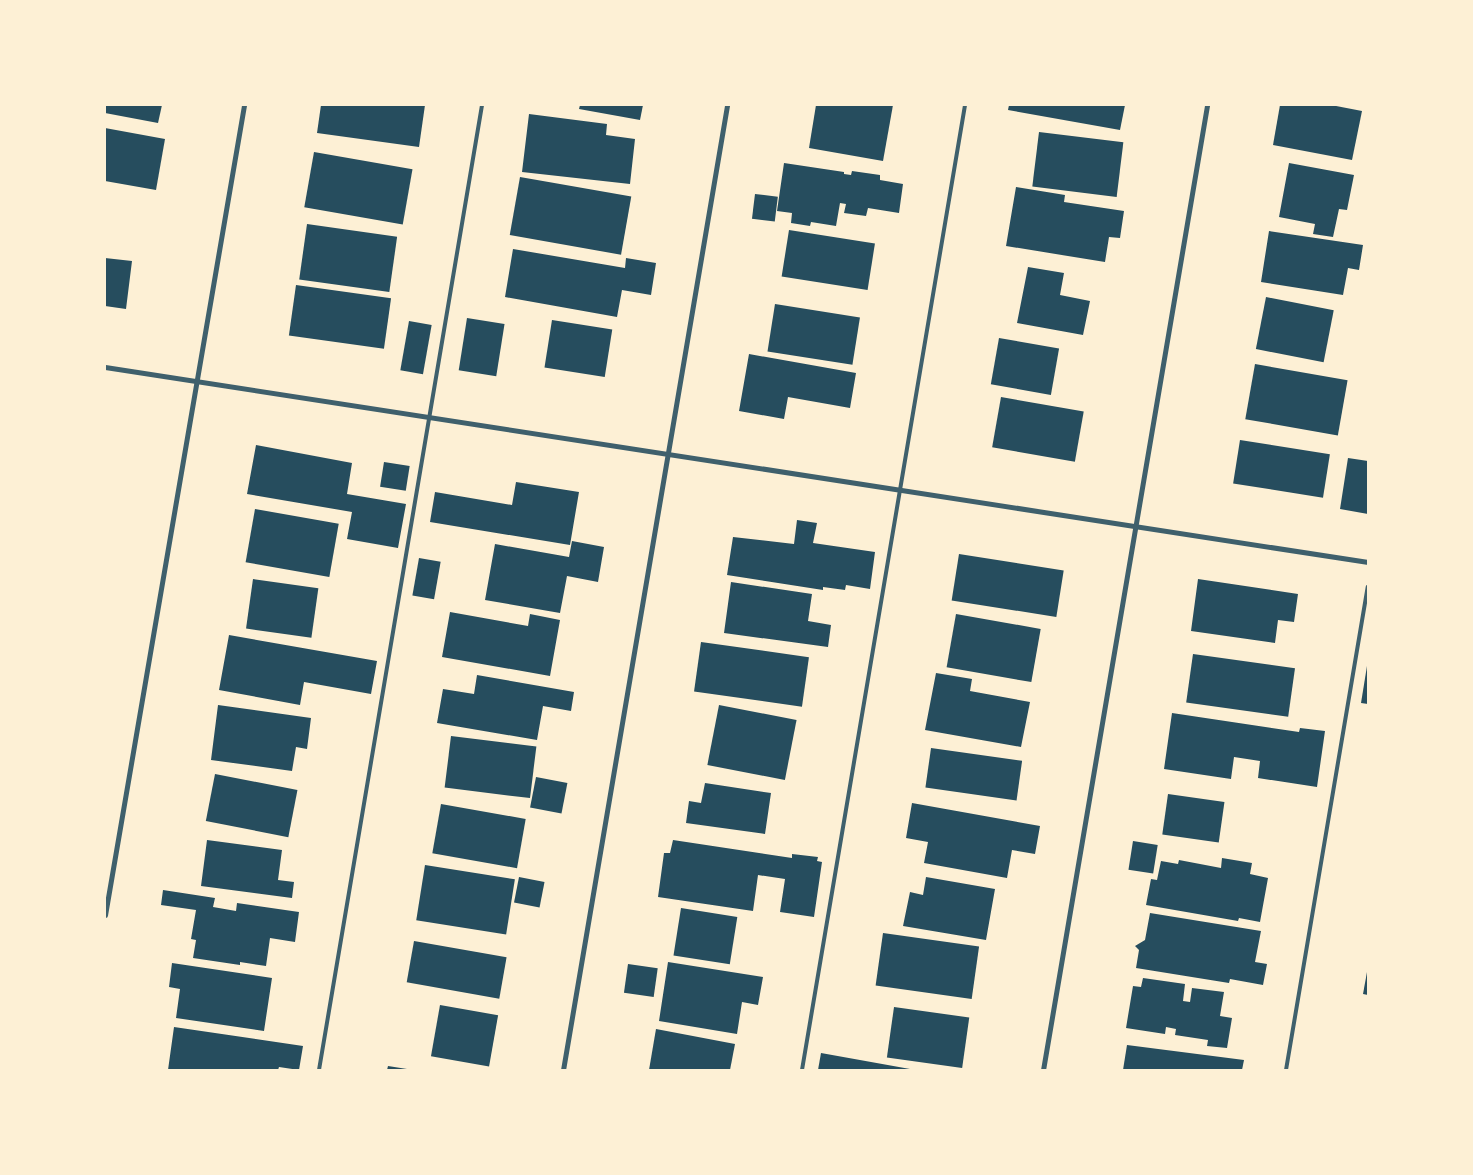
<!DOCTYPE html>
<style>
body{margin:0}
#map{position:relative;width:1473px;height:1175px;overflow:hidden;background:#fdf0d5;font-family:"Alegreya Sans",sans-serif}
div>[style]{position:absolute}
.building>*{inset:0;background:#264d5e;transform-origin:0 0}
.service>*{height:4px;margin:-2px;padding:0 2px;transform-origin:2px;border-radius:2px;background:#3f606c}
.minor>*{height:5px;margin:-2.5px;padding:0 2.5px;transform-origin:2.5px;border-radius:2.5px;background:#3f606c}
span{translate:-50% -50%;white-space:nowrap;text-align:center;line-height:1.15;-webkit-text-stroke:5px #fdf0d5;paint-order:stroke}
.frame{position:absolute;inset:0;border:106px solid #fdf0d5;pointer-events:none}
</style>
<div id="map">
<div class="building">
<div style="clip-path:polygon(105px 105px,162px 105px,158px 123px,105px 113px)"></div>
<div style="clip-path:polygon(321px 105px,425px 105px,419px 147px,317px 133px)"></div>
<div style="clip-path:polygon(580px 105px,643px 105px,640px 120px,579px 109px)"></div>
<div style="clip-path:polygon(816px 105px,893px 105px,883px 161px,809px 148px)"></div>
<div style="clip-path:polygon(1009px 105px,1125px 105px,1120px 130px,1008px 110px)"></div>
<div style="clip-path:polygon(1280px 105px,1331px 105px,1362px 111px,1352px 160px,1273px 145px)"></div>
<div style="clip-path:polygon(529px 114px,607px 124px,606px 135px,635px 139px,630px 184px,522px 172px)"></div>
<div style="clip-path:polygon(105px 128px,165px 139px,156px 190px,105px 181px)"></div>
<div style="left:1039px;top:132px;width:85px;height:55px;rotate:7deg"></div>
<div style="left:314px;top:152px;width:100px;height:56px;rotate:10deg"></div>
<div style="clip-path:polygon(784px 163px,844px 172px,844px 174px,851px 175px,852px 171px,880px 175px,880px 180px,903px 184px,899px 213px,868px 208px,866px 216px,844px 213px,846px 204px,840px 203px,836px 226px,811px 222px,810px 226px,791px 223px,792px 213px,777px 211px)"></div>
<div style="clip-path:polygon(1289px 163px,1354px 175px,1347px 210px,1339px 209px,1333px 237px,1313px 234px,1315px 224px,1279px 217px)"></div>
<div style="left:520px;top:177px;width:113px;height:59px;rotate:10deg"></div>
<div style="clip-path:polygon(1016px 187px,1065px 195px,1064px 202px,1124px 211px,1120px 238px,1109px 237px,1105px 262px,1006px 246px)"></div>
<div style="left:755px;top:194px;width:23px;height:25px;rotate:7deg"></div>
<div style="left:307px;top:224px;width:91px;height:56px;rotate:8deg"></div>
<div style="left:789px;top:230px;width:87px;height:47px;rotate:9deg"></div>
<div style="clip-path:polygon(1269px 231px,1363px 245px,1359px 270px,1348px 268px,1343px 295px,1261px 282px)"></div>
<div style="clip-path:polygon(513px 249px,625px 268px,626px 258px,656px 263px,651px 295px,622px 290px,617px 317px,505px 297px)"></div>
<div style="clip-path:polygon(105px 258px,132px 261px,126px 309px,105px 306px)"></div>
<div style="clip-path:polygon(1028px 267px,1064px 273px,1060px 295px,1090px 301px,1083px 335px,1017px 323px)"></div>
<div style="left:296px;top:285px;width:96px;height:51px;rotate:8deg"></div>
<div style="left:1266px;top:297px;width:69px;height:53px;rotate:11deg"></div>
<div style="left:775px;top:304px;width:86px;height:48px;rotate:9deg"></div>
<div style="left:467px;top:318px;width:38px;height:53px;rotate:9deg"></div>
<div style="left:552px;top:320px;width:61px;height:48px;rotate:9deg"></div>
<div style="left:409px;top:321px;width:23px;height:50px;rotate:10deg"></div>
<div style="left:999px;top:338px;width:61px;height:47px;rotate:10deg"></div>
<div style="clip-path:polygon(749px 354px,856px 373px,850px 408px,788px 397px,784px 419px,739px 411px)"></div>
<div style="left:1255px;top:364px;width:94px;height:56px;rotate:10deg"></div>
<div style="left:1001px;top:397px;width:84px;height:51px;rotate:10deg"></div>
<div style="left:1240px;top:440px;width:91px;height:44px;rotate:9deg"></div>
<div style="clip-path:polygon(256px 445px,352px 463px,347px 494px,406px 504px,398px 548px,347px 539px,352px 512px,247px 494px)"></div>
<div style="clip-path:polygon(1348px 458px,1368px 461px,1368px 514px,1340px 509px)"></div>
<div style="left:384px;top:462px;width:26px;height:25px;rotate:9deg"></div>
<div style="clip-path:polygon(516px 482px,579px 492px,570px 545px,430px 522px,435px 492px,512px 505px)"></div>
<div style="left:255px;top:509px;width:85px;height:54px;rotate:10deg"></div>
<div style="clip-path:polygon(797px 520px,817px 523px,813px 543px,875px 552px,870px 589px,846px 585px,845px 590px,823px 587px,823px 590px,727px 575px,733px 537px,794px 544px)"></div>
<div style="clip-path:polygon(572px 541px,604px 547px,598px 582px,567px 576px,560px 613px,485px 600px,495px 544px,569px 557px)"></div>
<div style="left:959px;top:554px;width:106px;height:47px;rotate:9deg"></div>
<div style="left:419px;top:558px;width:22px;height:38px;rotate:10deg"></div>
<div style="left:253px;top:579px;width:66px;height:50px;rotate:8deg"></div>
<div style="clip-path:polygon(1198px 579px,1298px 594px,1294px 622px,1278px 620px,1275px 643px,1191px 631px)"></div>
<div style="clip-path:polygon(731px 582px,812px 594px,808px 621px,831px 625px,828px 647px,724px 633px)"></div>
<div style="clip-path:polygon(450px 612px,528px 626px,530px 614px,560px 620px,550px 676px,442px 657px)"></div>
<div style="left:956px;top:614px;width:86px;height:54px;rotate:10deg"></div>
<div style="clip-path:polygon(229px 635px,377px 661px,371px 694px,304px 682px,300px 705px,219px 690px)"></div>
<div style="left:701px;top:642px;width:109px;height:50px;rotate:8deg"></div>
<div style="left:1193px;top:654px;width:103px;height:49px;rotate:8deg"></div>
<div style="clip-path:polygon(1367px 666px,1368px 666px,1368px 704px,1361px 703px)"></div>
<div style="clip-path:polygon(936px 673px,972px 679px,970px 691px,1030px 702px,1021px 747px,925px 730px)"></div>
<div style="clip-path:polygon(477px 675px,574px 692px,571px 711px,543px 706px,537px 740px,437px 723px,443px 689px,474px 694px)"></div>
<div style="clip-path:polygon(218px 705px,311px 718px,307px 749px,296px 747px,292px 771px,211px 760px)"></div>
<div style="left:719px;top:705px;width:79px;height:61px;rotate:11deg"></div>
<div style="clip-path:polygon(1172px 713px,1299px 732px,1300px 728px,1325px 731px,1317px 787px,1258px 778px,1260px 761px,1234px 757px,1231px 779px,1164px 769px)"></div>
<div style="left:451px;top:736px;width:86px;height:52px;rotate:7deg"></div>
<div style="left:931px;top:748px;width:92px;height:40px;rotate:8deg"></div>
<div style="left:215px;top:774px;width:84px;height:48px;rotate:11deg"></div>
<div style="left:536px;top:777px;width:32px;height:31px;rotate:11deg"></div>
<div style="clip-path:polygon(705px 783px,771px 793px,765px 834px,686px 823px,689px 801px,701px 803px)"></div>
<div style="left:1168px;top:794px;width:57px;height:41px;rotate:8deg"></div>
<div style="clip-path:polygon(912px 803px,1040px 826px,1035px 854px,1012px 850px,1007px 878px,924px 863px,928px 842px,906px 838px)"></div>
<div style="left:441px;top:804px;width:86px;height:50px;rotate:10deg"></div>
<div style="clip-path:polygon(207px 840px,282px 850px,278px 880px,294px 882px,292px 898px,201px 886px)"></div>
<div style="clip-path:polygon(673px 840px,792px 858px,792px 854px,818px 857px,817px 861px,822px 862px,814px 917px,780px 912px,785px 879px,758px 875px,753px 911px,658px 897px,664px 853px,670px 853px)"></div>
<div style="left:1133px;top:841px;width:25px;height:29px;rotate:9deg"></div>
<div style="clip-path:polygon(1222px 858px,1252px 863px,1250px 874px,1268px 878px,1260px 922px,1239px 918px,1238px 921px,1146px 905px,1151px 879px,1157px 880px,1161px 861px,1178px 864px,1179px 860px,1221px 868px)"></div>
<div style="left:425px;top:865px;width:91px;height:56px;rotate:9deg"></div>
<div style="left:519px;top:877px;width:26px;height:26px;rotate:11deg"></div>
<div style="clip-path:polygon(926px 877px,995px 889px,986px 940px,903px 926px,910px 892px,923px 895px)"></div>
<div style="clip-path:polygon(163px 890px,215px 898px,213px 907px,236px 911px,237px 903px,299px 912px,295px 942px,270px 938px,266px 966px,240px 962px,240px 965px,193px 958px,196px 940px,191px 939px,196px 910px,161px 905px)"></div>
<div style="left:681px;top:908px;width:57px;height:48px;rotate:9deg"></div>
<div style="clip-path:polygon(1150px 913px,1261px 931px,1255px 962px,1267px 964px,1263px 985px,1230px 979px,1229px 983px,1136px 968px,1139px 950px,1135px 946px,1145px 940px)"></div>
<div style="left:883px;top:933px;width:97px;height:53px;rotate:8deg"></div>
<div style="left:414px;top:941px;width:94px;height:42px;rotate:10deg"></div>
<div style="clip-path:polygon(668px 962px,763px 977px,758px 1005px,742px 1002px,737px 1034px,659px 1021px)"></div>
<div style="clip-path:polygon(172px 963px,272px 978px,264px 1031px,176px 1018px,180px 989px,169px 987px)"></div>
<div style="left:628px;top:964px;width:30px;height:29px;rotate:8deg"></div>
<div style="clip-path:polygon(1367px 972px,1368px 972px,1368px 995px,1363px 994px)"></div>
<div style="clip-path:polygon(1143px 978px,1185px 984px,1183px 1001px,1190px 1002px,1192px 988px,1224px 992px,1220px 1016px,1232px 1018px,1227px 1048px,1207px 1046px,1208px 1040px,1175px 1035px,1176px 1029px,1166px 1027px,1165px 1034px,1126px 1028px,1133px 986px,1141px 987px)"></div>
<div style="left:440px;top:1005px;width:59px;height:52px;rotate:10deg"></div>
<div style="left:894px;top:1007px;width:76px;height:51px;rotate:8deg"></div>
<div style="clip-path:polygon(174px 1027px,303px 1046px,299px 1070px,279px 1067px,278px 1070px,168px 1070px)"></div>
<div style="clip-path:polygon(656px 1029px,735px 1044px,730px 1070px,649px 1070px)"></div>
<div style="clip-path:polygon(1127px 1045px,1244px 1060px,1242px 1070px,1123px 1070px)"></div>
<div style="clip-path:polygon(821px 1053px,910px 1069px,910px 1070px,818px 1070px)"></div>
<div style="clip-path:polygon(388px 1066px,407px 1069px,407px 1070px,387px 1070px)"></div>
</div>
<div class="service">
<div style="left:319px;top:1070px;width:979px;rotate:-80.41deg"></div>
<div style="left:802px;top:1070px;width:979px;rotate:-80.41deg"></div>
<div style="left:1286px;top:1070px;width:490px;rotate:-80.4deg"></div>
</div>
<div class="minor">
<div style="left:105px;top:367px;width:1278px;rotate:8.78deg"></div>
<div style="left:105px;top:915px;width:822px;rotate:-80.26deg"></div>
<div style="left:563px;top:1070px;width:979px;rotate:-80.35deg"></div>
<div style="left:1043px;top:1070px;width:979px;rotate:-80.35deg"></div>
</div>
<div class="frame"></div>
</div>
